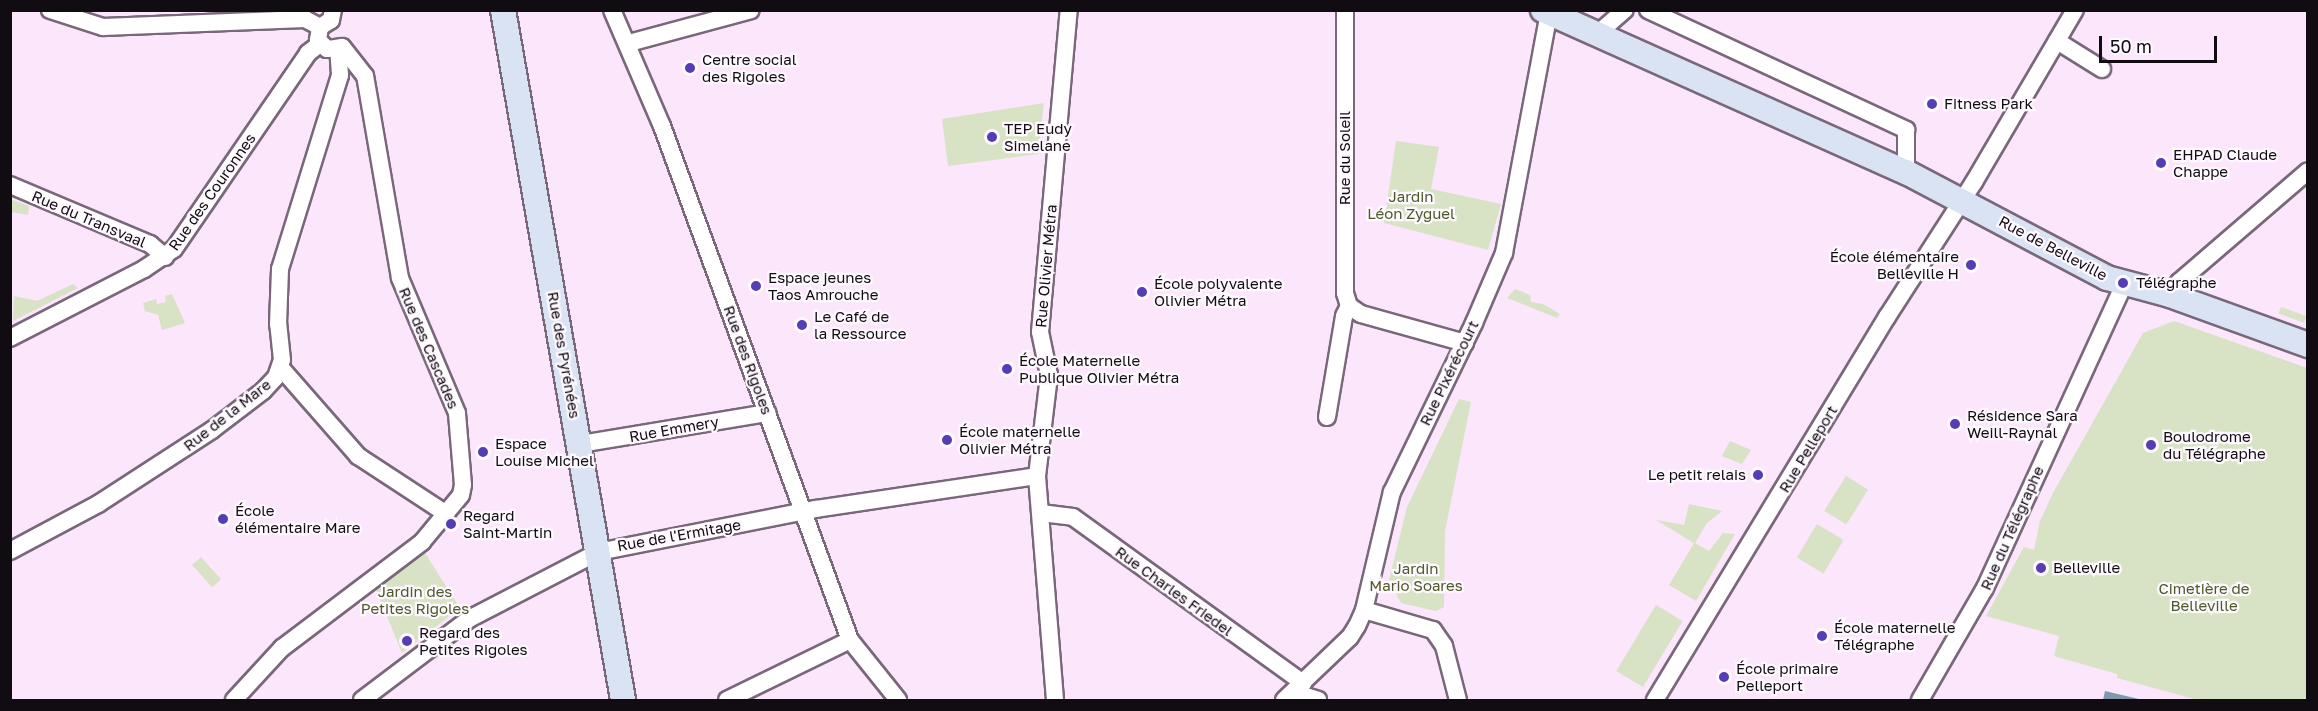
<!DOCTYPE html>
<meta charset="utf-8">
<style>
body{margin:0}
#map{position:relative;width:2318px;height:711px;overflow:hidden;background:#fbe6fc;font-family:"Golos Text",sans-serif}
div>[style]{position:absolute}
.green>*{inset:0;background:#d8e2c5;transform-origin:0 0}
.water>*{inset:0;background:#8098ae}
.roads{filter:drop-shadow(2px 0 #79677a) drop-shadow(-2px 0 #79677a) drop-shadow(0 2px #79677a) drop-shadow(0 -2px #79677a)}
.minor>*{height:16px;margin:-8px;padding:0 8px;transform-origin:8px;border-radius:8px;background:#fff}
.secondary>*{height:24px;margin:-12px;padding:0 12px;transform-origin:12px;border-radius:12px;background:#dae3f4}
.dots>*{width:16px;height:16px;translate:-50% -50%;box-sizing:border-box;border:3px solid #fef9fe;border-radius:50%}
span{translate:-50% -50%;white-space:nowrap;text-align:center;line-height:1.15;-webkit-text-stroke:4.5px #fef9fe;paint-order:stroke}
.poi-label{font-size:15px;color:#110b12}
.left{translate:0 -50%;text-align:left}
.right{translate:-100% -50%;text-align:right}
.street-label{font-size:15px;color:#110b12}
.park-label{font-size:15px;color:#4c5929}
.frame{position:absolute;inset:0;border:12px solid #110b12;pointer-events:none}
.scale{position:absolute;left:2099px;top:36px;width:118px;height:27px;box-sizing:border-box;border:3px solid #110b12;border-top:0;padding-left:8px;font-size:18px;line-height:21px;white-space:nowrap;color:#110b12;-webkit-text-stroke:4px #fef9fe;paint-order:stroke}
</style>
<div id="map">
<div class="green">
<div style="clip-path:polygon(1044px 103px,1038px 154px,948px 166px,942px 119px)"></div>
<div style="clip-path:polygon(1396px 141px,1439px 147px,1431px 189px,1501px 204px,1488px 250px,1384px 223px)"></div>
<div style="clip-path:polygon(10px 199px,29px 206px,28px 215px,11px 212px)"></div>
<div style="clip-path:polygon(73px 284px,78px 288px,13px 321px,14px 296px,37px 301px)"></div>
<div style="clip-path:polygon(1515px 289px,1530px 295px,1531px 302px,1543px 304px,1560px 314px,1557px 318px,1507px 298px)"></div>
<div style="clip-path:polygon(172px 294px,185px 323px,162px 330px,158px 315px,145px 311px,143px 303px,156px 299px,157px 304px,166px 302px,165px 296px)"></div>
<div style="left:2281px;top:307px;width:27px;height:7px;rotate:20deg"></div>
<div style="clip-path:polygon(2174px 321px,2307px 368px,2307px 700px,2198px 700px,2117px 678px,2117px 674px,2054px 656px,2059px 636px,1986px 616px,2024px 547px,2034px 550px,2040px 521px,2053px 493px,2143px 333px)"></div>
<div style="clip-path:polygon(1459px 399px,1471px 402px,1445px 531px,1444px 607px,1436px 611px,1401px 603px,1389px 580px,1407px 507px)"></div>
<div style="clip-path:polygon(1730px 441px,1751px 450px,1742px 464px,1722px 456px)"></div>
<div style="left:1846px;top:476px;width:26px;height:41px;rotate:32deg"></div>
<div style="clip-path:polygon(1689px 504px,1722px 511px,1707px 523px,1695px 543px,1709px 551px,1723px 533px,1735px 534px,1696px 601px,1669px 585px,1694px 543px,1656px 520px,1684px 525px)"></div>
<div style="left:1817px;top:524px;width:31px;height:39px;rotate:31deg"></div>
<div style="clip-path:polygon(423px 550px,460px 608px,402px 653px,375px 587px)"></div>
<div style="left:201px;top:557px;width:30px;height:12px;rotate:48deg"></div>
<div style="left:1656px;top:605px;width:31px;height:77px;rotate:31deg"></div>
</div>
<div class="water">
<div style="clip-path:polygon(2105px 691px,2143px 700px,2103px 700px)"></div>
</div>
<div class="roads">
<div class="minor">
<div style="left:50px;top:10px;width:56px;rotate:17.8deg"></div>
<div style="left:103px;top:27px;width:202px;rotate:-2.3deg"></div>
<div style="left:305px;top:19px;width:17px;rotate:28deg"></div>
<div style="left:612px;top:10px;width:126px;rotate:66.7deg"></div>
<div style="left:662px;top:126px;width:547px;rotate:69.91deg"></div>
<div style="left:850px;top:640px;width:77px;rotate:51.3deg"></div>
<div style="left:1345px;top:10px;width:283px;rotate:90deg"></div>
<div style="left:1345px;top:293px;width:14px;rotate:73deg"></div>
<div style="left:1349px;top:306px;width:14px;rotate:34deg"></div>
<div style="left:1361px;top:314px;width:108px;rotate:15.6deg"></div>
<div style="left:1648px;top:10px;width:285px;rotate:24.9deg"></div>
<div style="left:1906px;top:130px;width:42px;rotate:90deg"></div>
<div style="left:1596px;top:35px;width:38px;rotate:-41deg"></div>
<div style="left:2057px;top:41px;width:53px;rotate:31.9deg"></div>
<div style="left:629px;top:43px;width:126px;rotate:-15.1deg"></div>
<div style="left:10px;top:185px;width:152px;rotate:22.9deg"></div>
<div style="left:150px;top:244px;width:20px;rotate:41deg"></div>
<div style="left:2170px;top:295px;width:16px;rotate:-55deg"></div>
<div style="left:2179px;top:282px;width:170px;rotate:-40.7deg"></div>
<div style="left:10px;top:338px;width:151px;rotate:-27.2deg"></div>
<div style="left:144px;top:269px;width:36px;rotate:-34deg"></div>
<div style="left:174px;top:249px;width:237px;rotate:-55.6deg"></div>
<div style="left:308px;top:53px;width:15px;rotate:-37deg"></div>
<div style="left:281px;top:368px;width:117px;rotate:48.8deg"></div>
<div style="left:358px;top:456px;width:104px;rotate:33.2deg"></div>
<div style="left:1327px;top:417px;width:102px;rotate:-80.4deg"></div>
<div style="left:1344px;top:316px;width:11px;rotate:-63deg"></div>
<div style="left:580px;top:444px;width:190px;rotate:-9.4deg"></div>
<div style="left:1041px;top:513px;width:32px;rotate:7deg"></div>
<div style="left:1073px;top:517px;width:284px;rotate:35.8deg"></div>
<div style="left:10px;top:551px;width:100px;rotate:-28.1deg"></div>
<div style="left:98px;top:504px;width:136px;rotate:-33deg"></div>
<div style="left:212px;top:430px;width:64px;rotate:-37.4deg"></div>
<div style="left:263px;top:391px;width:19px;rotate:-47deg"></div>
<div style="left:276px;top:377px;width:18px;rotate:-71deg"></div>
<div style="left:282px;top:360px;width:36px;rotate:-96deg"></div>
<div style="left:278px;top:324px;width:55px;rotate:-87.9deg"></div>
<div style="left:280px;top:269px;width:203px;rotate:-72.8deg"></div>
<div style="left:340px;top:75px;width:26px;rotate:-94deg"></div>
<div style="left:1364px;top:610px;width:72px;rotate:16.2deg"></div>
<div style="left:1433px;top:630px;width:19px;rotate:55deg"></div>
<div style="left:1444px;top:646px;width:56px;rotate:75.5deg"></div>
<div style="left:1303px;top:695px;width:16px;rotate:18deg"></div>
<div style="left:234px;top:700px;width:71px;rotate:-47.3deg"></div>
<div style="left:282px;top:648px;width:176px;rotate:-37.1deg"></div>
<div style="left:422px;top:542px;width:61px;rotate:-50.3deg"></div>
<div style="left:461px;top:495px;width:10px;rotate:-79deg"></div>
<div style="left:463px;top:485px;width:72px;rotate:-94.8deg"></div>
<div style="left:457px;top:413px;width:147px;rotate:-112.9deg"></div>
<div style="left:400px;top:278px;width:205px;rotate:-99.8deg"></div>
<div style="left:365px;top:76px;width:37px;rotate:-128deg"></div>
<div style="left:342px;top:47px;width:15px;rotate:172deg"></div>
<div style="left:327px;top:49px;width:13px;rotate:-135deg"></div>
<div style="left:318px;top:40px;width:13px;rotate:-81deg"></div>
<div style="left:320px;top:27px;width:13px;rotate:-32deg"></div>
<div style="left:331px;top:20px;width:10px;rotate:-79deg"></div>
<div style="left:362px;top:700px;width:134px;rotate:-37.1deg"></div>
<div style="left:469px;top:619px;width:145px;rotate:-27.4deg"></div>
<div style="left:598px;top:552px;width:222px;rotate:-11.2deg"></div>
<div style="left:816px;top:509px;width:223px;rotate:-8.5deg"></div>
<div style="left:727px;top:700px;width:137px;rotate:-26deg"></div>
<div style="left:1055px;top:700px;width:225px;rotate:-94.6deg"></div>
<div style="left:1037px;top:476px;width:102px;rotate:-83.2deg"></div>
<div style="left:1049px;top:375px;width:44px;rotate:-101.8deg"></div>
<div style="left:1040px;top:332px;width:323px;rotate:-84.9deg"></div>
<div style="left:1284px;top:700px;width:91px;rotate:-43.7deg"></div>
<div style="left:1350px;top:637px;width:13px;rotate:-58deg"></div>
<div style="left:1357px;top:626px;width:17px;rotate:-66deg"></div>
<div style="left:1364px;top:610px;width:121px;rotate:-76.7deg"></div>
<div style="left:1392px;top:492px;width:188px;rotate:-64.1deg"></div>
<div style="left:1474px;top:323px;width:76px;rotate:-66.8deg"></div>
<div style="left:1504px;top:253px;width:244px;rotate:-79.4deg"></div>
<div style="left:1655px;top:700px;width:448px;rotate:-58.8deg"></div>
<div style="left:1887px;top:317px;width:161px;rotate:-57.2deg"></div>
<div style="left:1974px;top:182px;width:199px;rotate:-59.6deg"></div>
<div style="left:1920px;top:700px;width:129px;rotate:-59.9deg"></div>
<div style="left:1985px;top:588px;width:334px;rotate:-65.4deg"></div>
</div>
<div class="secondary">
<div style="left:503px;top:10px;width:700px;rotate:80.13deg"></div>
<div style="left:1543px;top:10px;width:398px;rotate:24.1deg"></div>
<div style="left:1906px;top:172px;width:227px;rotate:27.8deg"></div>
<div style="left:2107px;top:278px;width:65px;rotate:15.1deg"></div>
<div style="left:2170px;top:295px;width:147px;rotate:19.9deg"></div>
</div>
</div>
<div class="dots">
<div style="left:690px;top:68px;background:#553db5"></div>
<div style="left:1932px;top:104px;background:#553db5"></div>
<div style="left:992px;top:137px;background:#553db5"></div>
<div style="left:2161px;top:163px;background:#553db5"></div>
<div style="left:1971px;top:265px;background:#553db5"></div>
<div style="left:2123px;top:283px;background:#553db5"></div>
<div style="left:756px;top:286px;background:#553db5"></div>
<div style="left:1142px;top:292px;background:#553db5"></div>
<div style="left:802px;top:325px;background:#553db5"></div>
<div style="left:1007px;top:369px;background:#553db5"></div>
<div style="left:1955px;top:424px;background:#553db5"></div>
<div style="left:947px;top:440px;background:#553db5"></div>
<div style="left:2151px;top:445px;background:#553db5"></div>
<div style="left:483px;top:452px;background:#553db5"></div>
<div style="left:1758px;top:475px;background:#553db5"></div>
<div style="left:223px;top:519px;background:#553db5"></div>
<div style="left:451px;top:524px;background:#553db5"></div>
<div style="left:2041px;top:568px;background:#553db5"></div>
<div style="left:1822px;top:636px;background:#553db5"></div>
<div style="left:407px;top:641px;background:#553db5"></div>
<div style="left:1724px;top:677px;background:#553db5"></div>
</div>
<div class="poi-label">
<span class="left" style="left:702px;top:68px">Centre social<br>des Rigoles</span>
<span class="left" style="left:1944px;top:104px">Fitness Park</span>
<span class="left" style="left:1004px;top:137px">TEP Eudy<br>Simelane</span>
<span class="left" style="left:2173px;top:163px">EHPAD Claude<br>Chappe</span>
<span class="right" style="left:1959px;top:265px">École élémentaire<br>Belleville H</span>
<span class="left" style="left:768px;top:286px">Espace jeunes<br>Taos Amrouche</span>
<span class="left" style="left:1154px;top:292px">École polyvalente<br>Olivier Métra</span>
<span class="left" style="left:2136px;top:283px">Télégraphe</span>
<span class="left" style="left:814px;top:325px">Le Café de<br>la Ressource</span>
<span class="left" style="left:1019px;top:369px">École Maternelle<br>Publique Olivier Métra</span>
<span class="left" style="left:1967px;top:424px">Résidence Sara<br>Weill-Raynal</span>
<span class="left" style="left:959px;top:440px">École maternelle<br>Olivier Métra</span>
<span class="left" style="left:2163px;top:445px">Boulodrome<br>du Télégraphe</span>
<span class="left" style="left:495px;top:452px">Espace<br>Louise Michel</span>
<span class="right" style="left:1746px;top:475px">Le petit relais</span>
<span class="left" style="left:235px;top:519px">École<br>élémentaire Mare</span>
<span class="left" style="left:463px;top:524px">Regard<br>Saint-Martin</span>
<span class="left" style="left:2053px;top:568px">Belleville</span>
<span class="left" style="left:1834px;top:636px">École maternelle<br>Télégraphe</span>
<span class="left" style="left:419px;top:641px">Regard des<br>Petites Rigoles</span>
<span class="left" style="left:1736px;top:677px">École primaire<br>Pelleport</span>
</div>
<div class="street-label">
<span style="left:1345px;top:158px;rotate:-90deg">Rue du Soleil</span>
<span style="left:212px;top:192px;rotate:-55deg">Rue des Couronnes</span>
<span style="left:89px;top:219px;rotate:23deg">Rue du Transvaal</span>
<span style="left:2053px;top:248px;rotate:28deg">Rue de Belleville</span>
<span style="left:1046px;top:266px;rotate:-85deg">Rue Olivier Métra</span>
<span style="left:429px;top:348px;rotate:67deg">Rue des Cascades</span>
<span style="left:564px;top:355px;rotate:80deg">Rue des Pyrénées</span>
<span style="left:748px;top:360px;rotate:70deg">Rue des Rigoles</span>
<span style="left:1449px;top:373px;rotate:-64deg">Rue Pixérécourt</span>
<span style="left:227px;top:415px;rotate:-38deg">Rue de la Mare</span>
<span style="left:674px;top:429px;rotate:-10deg">Rue Emmery</span>
<span style="left:1808px;top:449px;rotate:-59deg">Rue Pelleport</span>
<span style="left:2012px;top:528px;rotate:-66deg">Rue du Télégraphe</span>
<span style="left:679px;top:535px;rotate:-10deg">Rue de l'Ermitage</span>
<span style="left:1174px;top:591px;rotate:36deg">Rue Charles Friedel</span>
</div>
<div class="park-label">
<span style="left:1411px;top:205px">Jardin<br>Léon Zyguel</span>
<span style="left:1416px;top:577px">Jardin<br>Mario Soares</span>
<span style="left:2204px;top:597px">Cimetière de<br>Belleville</span>
<span style="left:415px;top:600px">Jardin des<br>Petites Rigoles</span>
</div>
<div class="frame"></div>
<div class="scale">50 m</div>
</div>
